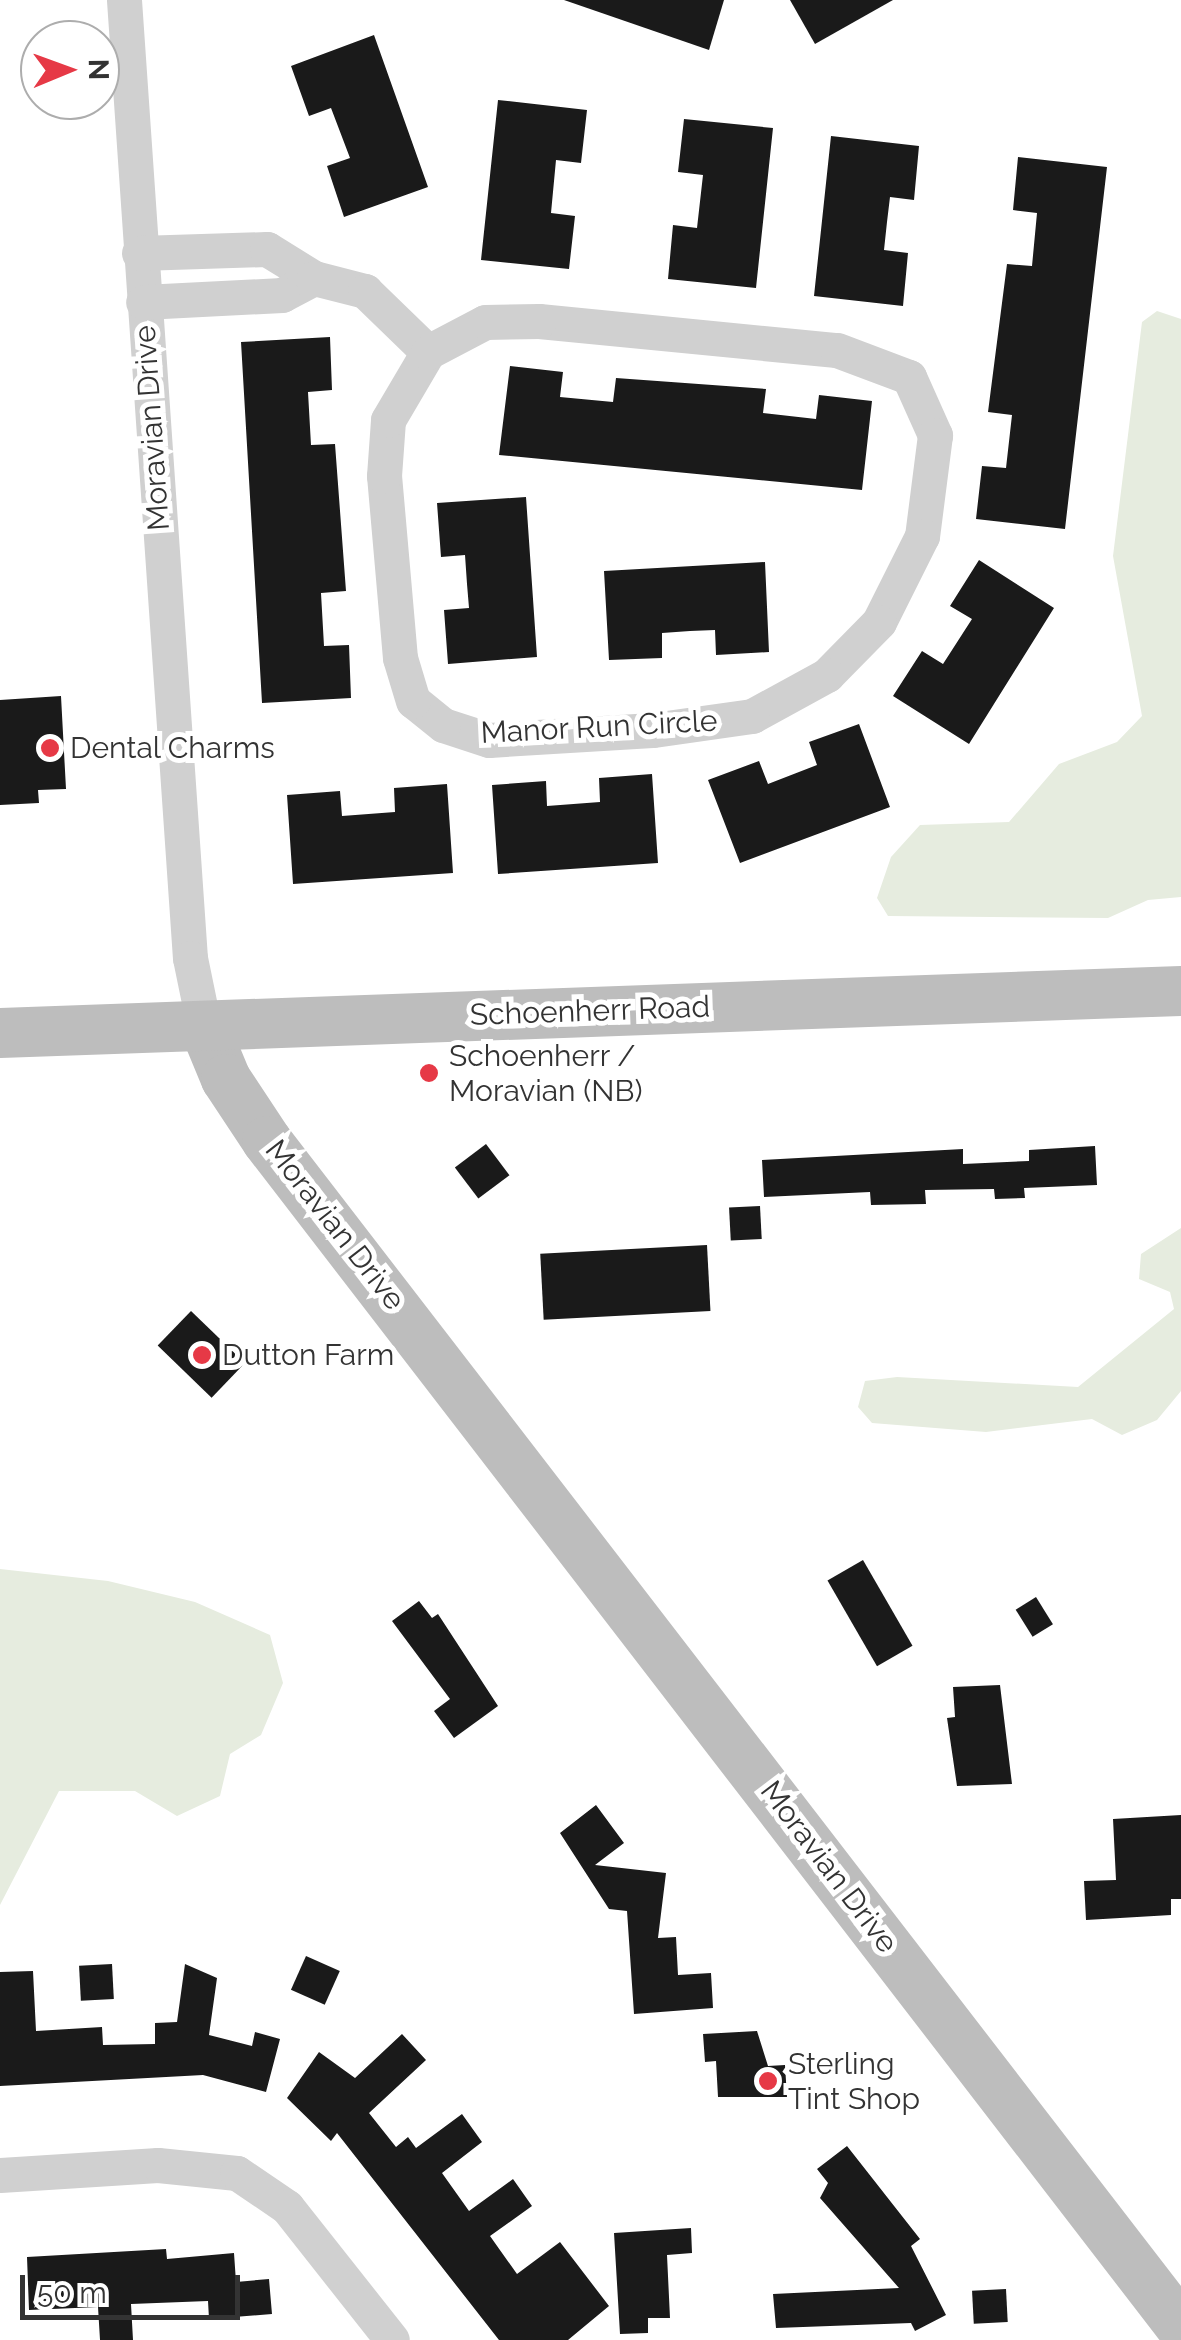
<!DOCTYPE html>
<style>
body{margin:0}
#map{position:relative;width:1181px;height:2340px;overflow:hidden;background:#fff;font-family:Raleway,sans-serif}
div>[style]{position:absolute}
.green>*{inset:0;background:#e6ecdf}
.building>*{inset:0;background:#1a1a1a;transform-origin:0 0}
.street>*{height:35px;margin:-17.5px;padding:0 17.5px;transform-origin:17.5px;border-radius:17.5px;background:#d0d0d0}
.secondary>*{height:50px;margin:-25px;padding:0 25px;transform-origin:25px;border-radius:25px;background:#bdbdbd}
.dots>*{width:28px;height:28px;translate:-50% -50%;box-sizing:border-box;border:5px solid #fff;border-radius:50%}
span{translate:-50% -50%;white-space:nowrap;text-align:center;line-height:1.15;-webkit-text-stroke:10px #fff;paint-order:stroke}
.street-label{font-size:30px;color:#333}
.poi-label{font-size:30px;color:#333}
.left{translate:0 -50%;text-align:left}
.north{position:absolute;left:20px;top:20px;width:100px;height:100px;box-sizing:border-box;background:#fff;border:2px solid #adadad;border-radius:50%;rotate:89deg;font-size:28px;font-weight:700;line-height:40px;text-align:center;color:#333}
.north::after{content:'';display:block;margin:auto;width:35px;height:45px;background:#e63946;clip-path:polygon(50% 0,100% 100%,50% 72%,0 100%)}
.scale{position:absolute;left:20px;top:2275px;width:220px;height:45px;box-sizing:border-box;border:5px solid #333;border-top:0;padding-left:12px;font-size:30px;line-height:35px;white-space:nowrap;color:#333;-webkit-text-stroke:8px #fff;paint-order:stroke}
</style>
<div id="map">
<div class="green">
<div style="clip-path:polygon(1157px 311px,1181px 319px,1181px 897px,1148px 900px,1108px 918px,888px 916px,877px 898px,891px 857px,920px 825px,1009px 822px,1059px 764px,1117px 742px,1142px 716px,1113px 556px,1142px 322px)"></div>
<div style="clip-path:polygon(1181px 1228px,1181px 1391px,1157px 1420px,1122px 1435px,1092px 1419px,986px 1432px,872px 1423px,858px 1407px,865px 1381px,897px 1377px,1078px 1387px,1174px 1309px,1170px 1292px,1139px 1279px,1141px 1254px)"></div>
<div style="clip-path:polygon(0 1569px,108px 1581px,195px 1602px,270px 1635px,283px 1683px,261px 1735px,230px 1754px,220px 1796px,177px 1816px,135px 1791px,59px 1791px,0 1905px)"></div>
</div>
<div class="building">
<div style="clip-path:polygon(564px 0,724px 0,709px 50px)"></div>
<div style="clip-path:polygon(790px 0,893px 0,815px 44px)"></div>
<div style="clip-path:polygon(374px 35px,428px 187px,344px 217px,327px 166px,350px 158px,331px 108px,309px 116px,291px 66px)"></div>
<div style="clip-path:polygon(498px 100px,587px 110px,581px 163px,556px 160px,551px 213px,575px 216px,569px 269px,481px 260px)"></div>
<div style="clip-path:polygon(684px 119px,773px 128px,756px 288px,668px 279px,673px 225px,697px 228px,703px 175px,678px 172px)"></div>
<div style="clip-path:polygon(831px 136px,919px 146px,914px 200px,890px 197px,887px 222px,884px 250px,908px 253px,903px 306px,814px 296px)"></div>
<div style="clip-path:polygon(1018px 157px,1107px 167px,1065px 529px,976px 519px,982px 466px,1006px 468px,1012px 415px,988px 412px,1007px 264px,1032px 266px,1037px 213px,1013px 210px)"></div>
<div style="clip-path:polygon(330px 337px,332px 390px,308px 392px,311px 445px,335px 444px,346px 591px,321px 593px,324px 646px,349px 645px,351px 698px,262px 703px,241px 342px)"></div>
<div style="clip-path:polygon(510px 366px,563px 372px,560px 397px,613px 402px,616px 378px,766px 389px,763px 413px,816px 419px,819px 395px,872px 401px,862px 490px,499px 455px)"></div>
<div style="clip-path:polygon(526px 497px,537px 657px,448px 664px,444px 610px,469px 608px,467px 584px,465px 555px,441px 557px,437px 503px)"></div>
<div style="clip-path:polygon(979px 560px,1054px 608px,969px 744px,893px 696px,922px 651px,943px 664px,972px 619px,950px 606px)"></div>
<div style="clip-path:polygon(765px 562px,769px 652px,716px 655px,715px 630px,690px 631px,662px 633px,662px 658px,609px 660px,604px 571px)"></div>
<div style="clip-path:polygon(61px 696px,66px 789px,38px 790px,39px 803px,0 805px,0 700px)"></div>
<div style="clip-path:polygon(859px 724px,890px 807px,740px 863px,708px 780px,759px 761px,768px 784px,817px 765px,809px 742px)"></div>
<div style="clip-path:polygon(652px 774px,658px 863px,498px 874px,492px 785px,546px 781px,547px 806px,600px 802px,599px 778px)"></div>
<div style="clip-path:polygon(447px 784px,453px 873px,293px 884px,287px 795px,340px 791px,342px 816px,395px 812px,394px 788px)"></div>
<div style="left:486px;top:1144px;width:39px;height:39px;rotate:53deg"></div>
<div style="clip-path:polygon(1095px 1146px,1097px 1185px,1024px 1188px,1025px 1198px,995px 1199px,994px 1189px,925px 1190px,926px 1204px,871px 1205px,870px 1192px,764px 1197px,762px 1160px,963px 1149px,963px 1164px,1029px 1161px,1029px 1150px)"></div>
<div style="left:760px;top:1206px;width:33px;height:31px;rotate:87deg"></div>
<div style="left:707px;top:1245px;width:66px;height:167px;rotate:87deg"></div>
<div style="left:191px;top:1311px;width:75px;height:48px;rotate:44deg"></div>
<div style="left:863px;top:1560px;width:99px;height:41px;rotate:60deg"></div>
<div style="left:1036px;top:1597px;width:32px;height:24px;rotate:58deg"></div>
<div style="clip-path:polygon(419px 1601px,432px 1618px,438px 1614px,498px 1706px,454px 1738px,434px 1711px,450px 1699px,392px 1621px)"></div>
<div style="clip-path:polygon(1000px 1685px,1012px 1784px,957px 1786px,947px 1718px,955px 1717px,953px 1687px)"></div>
<div style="clip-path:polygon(596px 1805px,624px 1843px,595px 1865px,666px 1873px,658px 1938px,676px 1937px,678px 1975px,711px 1973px,713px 2008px,634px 2014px,627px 1911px,609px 1909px,560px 1833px)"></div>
<div style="clip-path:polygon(1181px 1815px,1181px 1899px,1171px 1899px,1171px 1915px,1086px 1920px,1084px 1881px,1116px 1880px,1113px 1819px)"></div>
<div style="left:306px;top:1956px;width:37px;height:37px;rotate:24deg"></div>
<div style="left:112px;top:1964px;width:35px;height:33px;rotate:87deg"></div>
<div style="clip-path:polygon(185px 1964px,217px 1978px,209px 2035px,252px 2046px,255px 2032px,280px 2039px,266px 2092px,203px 2075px,0 2086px,0 1972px,33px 1971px,36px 2031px,102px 2027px,103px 2045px,155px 2044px,155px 2023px,177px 2022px)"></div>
<div style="clip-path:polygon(757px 2031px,768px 2066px,785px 2065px,787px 2097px,718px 2097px,716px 2061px,705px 2062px,703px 2034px)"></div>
<div style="clip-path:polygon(402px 2034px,426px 2060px,369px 2113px,396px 2147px,408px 2137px,416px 2148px,462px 2114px,482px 2142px,442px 2173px,469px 2211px,513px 2179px,532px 2206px,490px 2236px,517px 2274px,560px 2242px,609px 2306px,568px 2340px,499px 2340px,337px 2133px,331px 2141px,287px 2098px,319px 2052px,355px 2078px)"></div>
<div style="clip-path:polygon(847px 2146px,920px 2239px,911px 2246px,946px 2315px,915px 2331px,911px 2323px,776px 2328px,773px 2294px,899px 2288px,820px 2198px,828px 2183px,817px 2169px)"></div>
<div style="clip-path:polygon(691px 2228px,692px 2253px,667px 2255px,670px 2318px,648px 2318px,648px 2333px,620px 2334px,614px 2233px)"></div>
<div style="clip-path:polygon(166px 2249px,167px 2259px,234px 2253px,236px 2282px,269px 2279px,272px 2314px,209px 2319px,208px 2301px,131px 2304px,133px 2340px,100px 2340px,98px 2307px,29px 2310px,27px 2257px)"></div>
<div style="left:1006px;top:2289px;width:33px;height:34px;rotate:87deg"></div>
</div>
<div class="street">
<div style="left:124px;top:0;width:960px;rotate:86.06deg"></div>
<div style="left:190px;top:958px;width:69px;rotate:78.4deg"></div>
<div style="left:139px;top:253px;width:128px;rotate:-1.8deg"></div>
<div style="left:267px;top:249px;width:55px;rotate:31.7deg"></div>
<div style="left:314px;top:278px;width:36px;rotate:152deg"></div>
<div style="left:282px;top:295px;width:139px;rotate:177.1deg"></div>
<div style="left:314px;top:278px;width:53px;rotate:14.3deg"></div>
<div style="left:365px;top:291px;width:88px;rotate:44.1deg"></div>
<div style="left:539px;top:321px;width:299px;rotate:5.6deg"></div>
<div style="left:837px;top:350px;width:77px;rotate:20.6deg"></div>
<div style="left:909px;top:377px;width:64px;rotate:65.9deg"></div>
<div style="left:935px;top:435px;width:102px;rotate:97.3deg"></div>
<div style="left:922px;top:536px;width:96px;rotate:116.6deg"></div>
<div style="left:879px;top:622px;width:74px;rotate:134.5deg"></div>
<div style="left:827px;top:675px;width:85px;rotate:151.3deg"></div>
<div style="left:752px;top:716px;width:101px;rotate:172deg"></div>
<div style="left:652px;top:730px;width:163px;rotate:176.5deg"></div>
<div style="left:489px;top:740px;width:48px;rotate:-161.9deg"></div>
<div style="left:443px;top:725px;width:38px;rotate:-141deg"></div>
<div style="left:413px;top:701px;width:45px;rotate:-106.8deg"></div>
<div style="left:400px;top:658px;width:183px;rotate:-95deg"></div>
<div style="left:384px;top:476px;width:56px;rotate:-85.9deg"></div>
<div style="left:388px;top:420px;width:79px;rotate:-59.5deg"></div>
<div style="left:428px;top:352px;width:64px;rotate:-27.8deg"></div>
<div style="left:485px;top:322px;width:54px;rotate:-1.1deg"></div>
<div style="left:0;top:2175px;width:158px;rotate:-3.6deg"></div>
<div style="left:158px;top:2165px;width:79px;rotate:5.8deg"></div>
<div style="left:237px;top:2173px;width:60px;rotate:34.2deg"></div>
<div style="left:287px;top:2207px;width:169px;rotate:51.7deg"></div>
</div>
<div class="secondary">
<div style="left:204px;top:1026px;width:57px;rotate:67.5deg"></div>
<div style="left:226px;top:1079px;width:74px;rotate:56.5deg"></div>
<div style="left:267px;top:1141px;width:1497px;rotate:52.38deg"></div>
<div style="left:0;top:1033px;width:1182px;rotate:-2.04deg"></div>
</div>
<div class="dots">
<div style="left:50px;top:748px;background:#e63946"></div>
<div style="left:429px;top:1073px;background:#e63946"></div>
<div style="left:202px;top:1355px;background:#e63946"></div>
<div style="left:768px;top:2081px;background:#e63946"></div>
</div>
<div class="street-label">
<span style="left:152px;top:428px;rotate:-94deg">Moravian Drive</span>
<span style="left:599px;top:727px;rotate:-3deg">Manor Run Circle</span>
<span style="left:590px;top:1011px;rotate:-2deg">Schoenherr Road</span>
<span style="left:335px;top:1225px;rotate:52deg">Moravian Drive</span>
<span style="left:829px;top:1867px;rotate:53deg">Moravian Drive</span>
</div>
<div class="poi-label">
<span class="left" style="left:70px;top:748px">Dental Charms</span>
<span class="left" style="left:449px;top:1073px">Schoenherr /<br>Moravian (NB)</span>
<span class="left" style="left:222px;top:1355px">Dutton Farm</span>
<span class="left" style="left:788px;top:2081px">Sterling<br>Tint Shop</span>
</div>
<div class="north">N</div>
<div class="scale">50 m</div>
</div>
